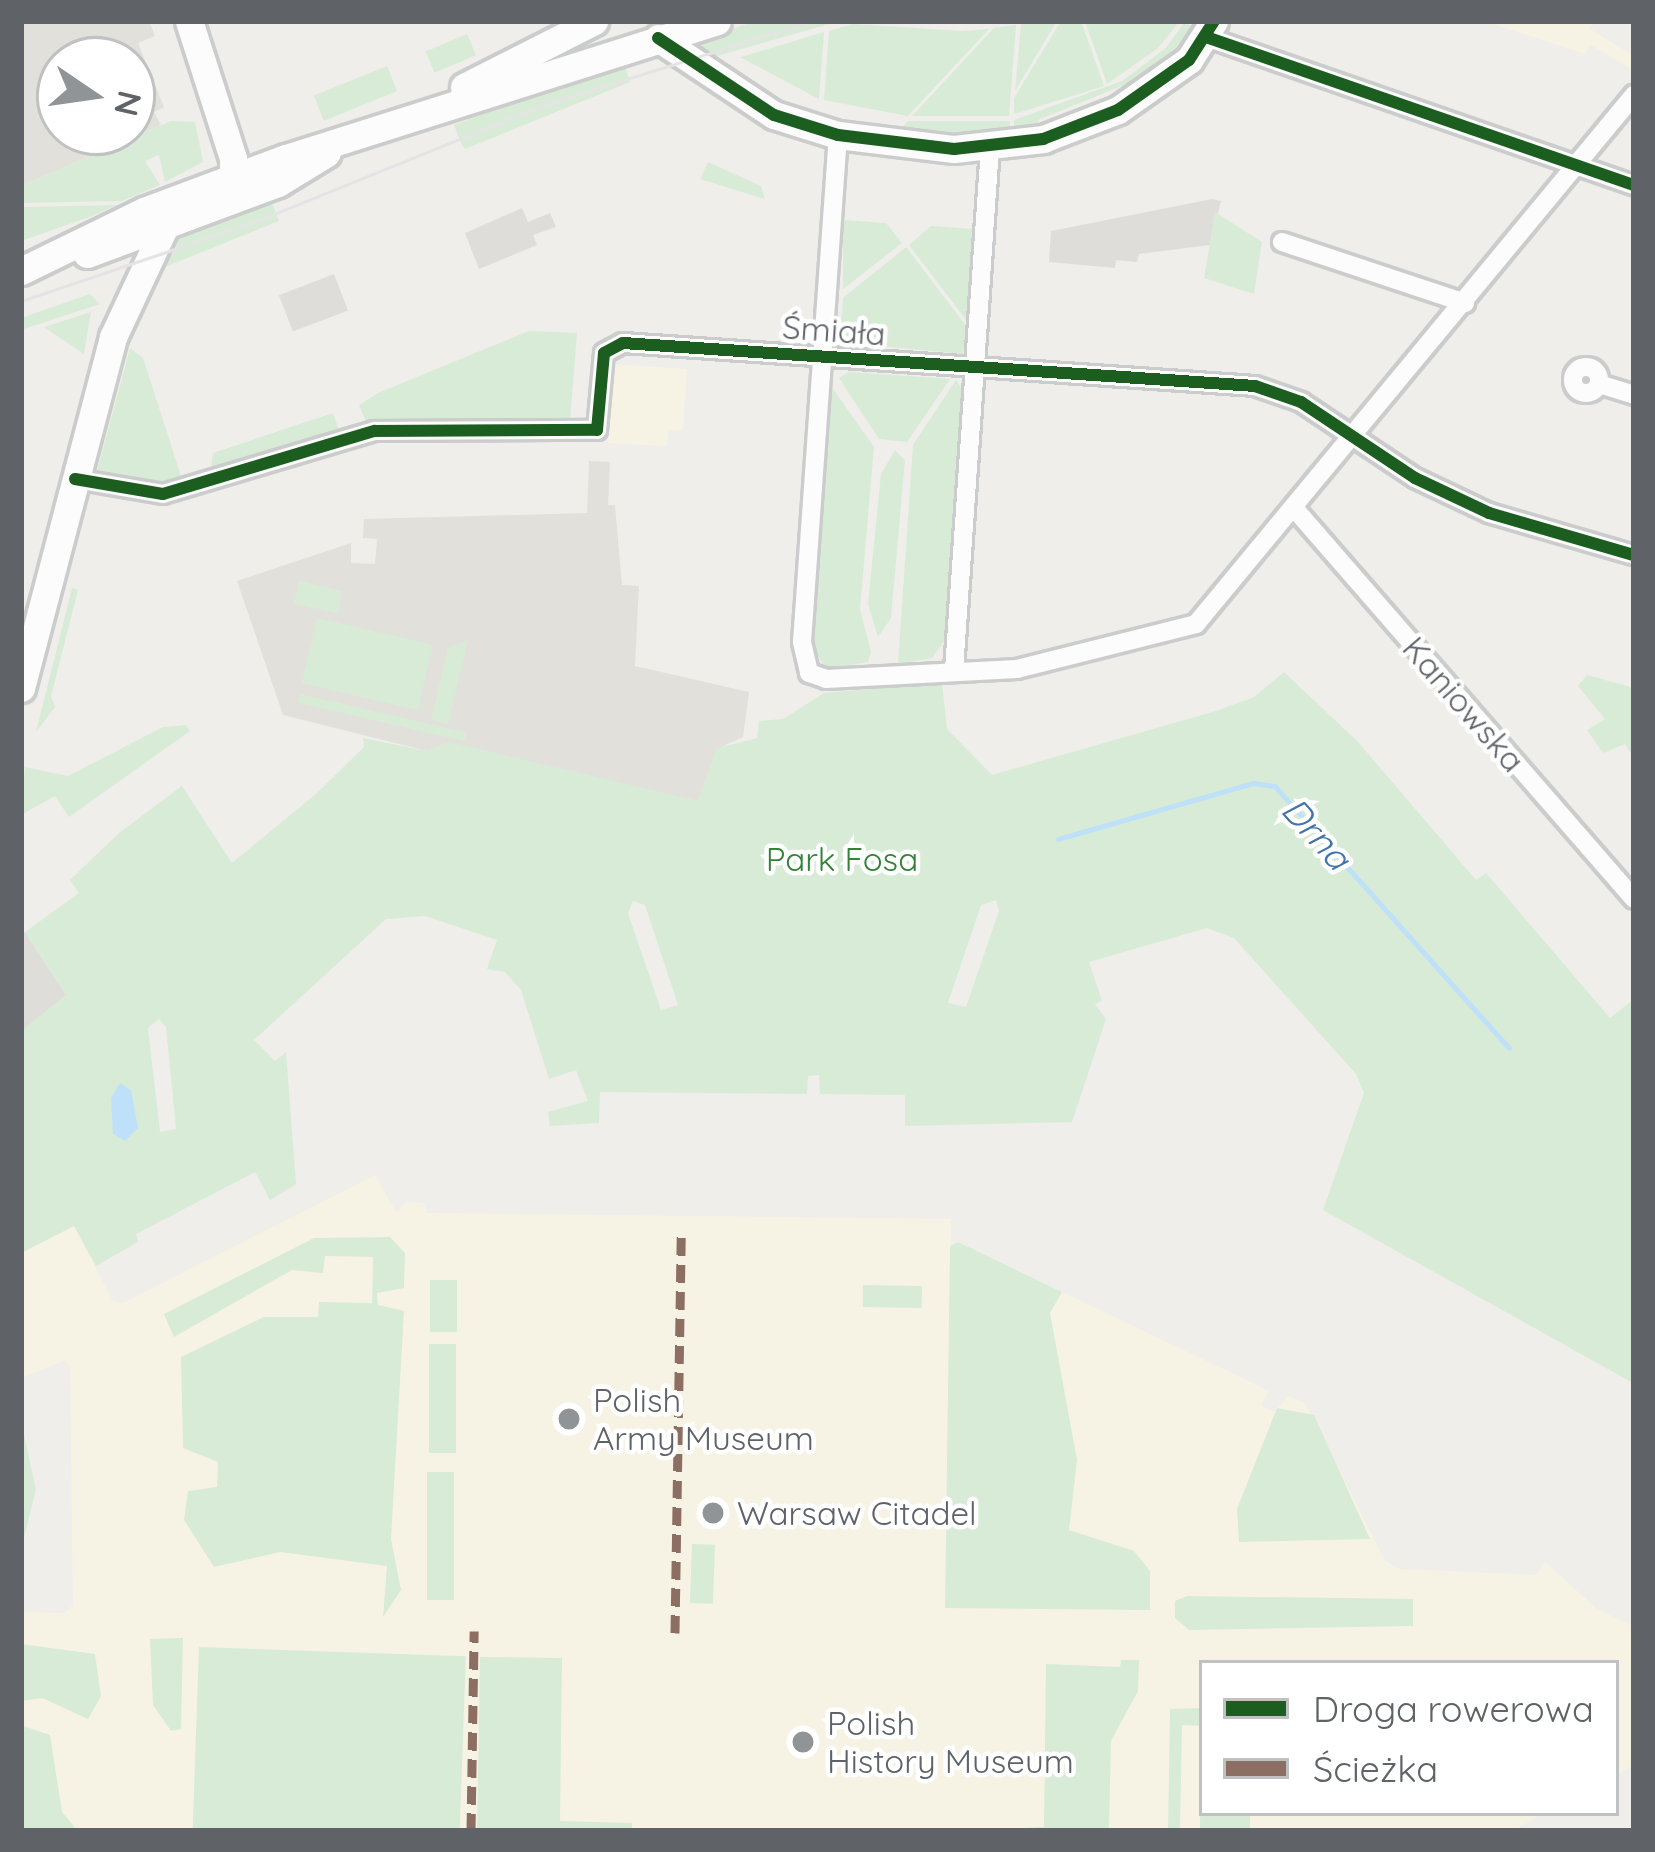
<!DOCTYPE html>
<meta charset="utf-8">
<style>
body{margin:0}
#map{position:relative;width:1655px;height:1852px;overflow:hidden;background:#efeeea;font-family:Quicksand,sans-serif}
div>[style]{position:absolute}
.commercial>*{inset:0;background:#f7f3e4}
.industrial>*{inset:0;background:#dfddda;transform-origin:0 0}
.education>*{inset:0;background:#e2e0da}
.green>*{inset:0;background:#d8ebd6;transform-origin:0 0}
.water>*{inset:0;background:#bfe0f9}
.stream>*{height:4.5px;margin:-2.25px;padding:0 2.25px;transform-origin:2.25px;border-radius:2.25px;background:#bfe0f9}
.roads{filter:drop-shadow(3px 0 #cbcccc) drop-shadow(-3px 0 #cbcccc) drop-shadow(0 3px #cbcccc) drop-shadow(0 -3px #cbcccc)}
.street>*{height:18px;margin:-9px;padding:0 9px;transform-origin:9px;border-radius:9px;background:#fdfcfc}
.street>.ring{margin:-9px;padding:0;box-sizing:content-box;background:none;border:18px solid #fdfcfc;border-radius:50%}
.secondary>*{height:27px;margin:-13.5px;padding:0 13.5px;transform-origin:13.5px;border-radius:13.5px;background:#fdfcfc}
.tram>*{height:3px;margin:-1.5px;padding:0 1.5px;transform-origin:1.5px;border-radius:1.5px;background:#e4e4e4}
.quiet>*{height:9px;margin-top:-4.5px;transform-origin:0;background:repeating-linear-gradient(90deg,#8d6e63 0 18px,transparent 0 27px)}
.cycleway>*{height:12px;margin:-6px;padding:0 6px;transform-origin:6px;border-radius:6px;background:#1b5e20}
.dots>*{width:33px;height:33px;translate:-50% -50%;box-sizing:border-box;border:6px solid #fff;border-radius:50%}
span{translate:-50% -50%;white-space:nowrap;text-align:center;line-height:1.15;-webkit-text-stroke:9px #fff;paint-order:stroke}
.street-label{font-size:33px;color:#5f6368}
.park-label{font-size:33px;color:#348238}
.poi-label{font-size:33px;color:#5f6368}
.left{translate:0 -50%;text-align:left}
.water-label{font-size:36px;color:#4174aa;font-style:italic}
.frame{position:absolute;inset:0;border:24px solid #5f6368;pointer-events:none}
.legend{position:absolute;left:1199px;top:1660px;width:420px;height:156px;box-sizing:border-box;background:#fff;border:3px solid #bfc1c3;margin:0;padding:15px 21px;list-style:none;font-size:36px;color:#5f6368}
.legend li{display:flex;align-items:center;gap:24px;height:60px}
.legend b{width:60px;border:3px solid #bfc1c3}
.north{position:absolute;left:36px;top:36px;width:120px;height:120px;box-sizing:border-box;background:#fff;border:3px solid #bfc1c3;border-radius:50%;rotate:103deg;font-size:33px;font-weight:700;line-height:48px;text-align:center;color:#5f6368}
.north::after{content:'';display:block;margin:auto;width:42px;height:54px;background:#919496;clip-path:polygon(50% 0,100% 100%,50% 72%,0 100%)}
</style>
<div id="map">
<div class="commercial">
<div style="clip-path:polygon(1484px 21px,1594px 21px,1590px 29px,1634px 56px,1634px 71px,1590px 44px,1585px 54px)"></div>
<div style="clip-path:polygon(612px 364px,687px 369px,683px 431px,669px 430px,667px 446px,608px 443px)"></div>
<div style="clip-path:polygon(375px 1175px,396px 1212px,406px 1202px,424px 1203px,427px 1213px,951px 1219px,951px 1245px,958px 1242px,1269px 1391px,1261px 1405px,1274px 1412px,1289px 1396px,1305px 1403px,1385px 1561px,1399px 1569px,1536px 1575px,1545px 1562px,1597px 1609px,1634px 1627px,1634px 1765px,1616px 1775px,1616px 1663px,1202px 1663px,1202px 1813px,1543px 1813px,1513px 1831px,21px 1831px,21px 1612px,64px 1613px,73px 1605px,70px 1368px,66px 1360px,21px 1378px,21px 1253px,74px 1226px,113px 1301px,123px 1303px)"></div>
</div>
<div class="industrial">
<div style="clip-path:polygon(1212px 199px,1221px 201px,1210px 245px,1139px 254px,1137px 262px,1116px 260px,1115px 268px,1049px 262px,1051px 231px)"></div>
<div style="clip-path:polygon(522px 208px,528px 222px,550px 213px,556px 227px,533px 235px,537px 245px,479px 269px,465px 233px)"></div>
<div style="left:334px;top:274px;width:39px;height:59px;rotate:69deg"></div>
<div style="clip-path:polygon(25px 932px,66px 995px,21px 1036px,21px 934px)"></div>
</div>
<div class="education">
<div style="clip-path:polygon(evenodd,21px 21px,149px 21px,155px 36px,138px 43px,164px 107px,154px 112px,161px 125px,21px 186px,21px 21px,60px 60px,132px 60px,132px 132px,60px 132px,60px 60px)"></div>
<div style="clip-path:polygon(589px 461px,610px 462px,608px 505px,615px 505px,622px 585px,639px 586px,635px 666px,749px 692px,743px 737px,717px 749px,698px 801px,427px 751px,283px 715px,237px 581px,351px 543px,351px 563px,375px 564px,377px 539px,363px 538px,364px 519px,587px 513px)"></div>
</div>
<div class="green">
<div style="clip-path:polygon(756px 21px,839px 21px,700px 61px,702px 39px)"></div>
<div style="clip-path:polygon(1057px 21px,1015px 91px,1021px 24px)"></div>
<div style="clip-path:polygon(1061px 21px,1081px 21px,1104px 86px,1014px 114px,1014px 98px)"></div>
<div style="clip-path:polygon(1085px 21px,1170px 21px,1179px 22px,1158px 48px,1107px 84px)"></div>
<div style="clip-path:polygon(1184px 23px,1202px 30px,1183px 58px,1176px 49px,1136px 80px,1038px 120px,1041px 134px,1014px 139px,1014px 120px,1122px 81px,1166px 48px)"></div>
<div style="clip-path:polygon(853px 24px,962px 31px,989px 29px,908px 116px,824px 100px,829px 31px)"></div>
<div style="clip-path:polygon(1016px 25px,1009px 116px,912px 116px,994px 28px)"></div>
<div style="clip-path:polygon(824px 32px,819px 99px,740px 57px,741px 57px)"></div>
<div style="left:467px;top:34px;width:23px;height:45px;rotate:67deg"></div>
<div style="clip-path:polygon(623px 60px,630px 82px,465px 149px,461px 143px,454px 125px,480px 115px,478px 107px)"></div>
<div style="left:387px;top:66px;width:27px;height:79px;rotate:68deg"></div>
<div style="clip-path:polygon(171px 121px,195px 122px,203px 162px,165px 182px,159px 155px,145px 161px,160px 185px,122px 201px,21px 203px,21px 186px)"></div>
<div style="clip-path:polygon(908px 121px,1010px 121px,1008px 140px,893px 139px)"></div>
<div style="clip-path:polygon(708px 162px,761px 186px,765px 199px,700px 179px)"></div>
<div style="clip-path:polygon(268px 192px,279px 221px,155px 271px,153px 262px,174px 254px,169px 238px)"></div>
<div style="clip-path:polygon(117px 205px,92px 216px,21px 241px,21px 207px)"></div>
<div style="clip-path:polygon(1215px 212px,1262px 242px,1254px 294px,1204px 278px)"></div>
<div style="clip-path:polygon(843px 220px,886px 223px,902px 243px,843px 289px)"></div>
<div style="clip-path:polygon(931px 226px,974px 229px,967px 321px,909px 245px)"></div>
<div style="clip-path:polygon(906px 247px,967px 327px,963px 354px,840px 342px,843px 298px)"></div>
<div style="clip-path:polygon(90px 294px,100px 304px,21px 330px,21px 318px)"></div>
<div style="clip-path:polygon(91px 312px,84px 354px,44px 327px)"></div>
<div style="clip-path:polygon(529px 331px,577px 333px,570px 420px,366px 422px,359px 405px,378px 393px)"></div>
<div style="clip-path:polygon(130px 348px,143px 358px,182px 479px,139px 486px,96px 475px)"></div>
<div style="clip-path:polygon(849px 372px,950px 379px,907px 442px,879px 439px,839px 378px)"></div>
<div style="clip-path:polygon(956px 380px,962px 390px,945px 640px,932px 658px,898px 664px,913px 445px)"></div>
<div style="clip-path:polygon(831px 386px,874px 447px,860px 609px,871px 652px,868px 662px,826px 669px,812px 646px)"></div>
<div style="clip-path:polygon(333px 413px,340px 433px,211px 468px,213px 453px)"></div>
<div style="clip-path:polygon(895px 450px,905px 460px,891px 618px,878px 637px,868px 604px,881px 474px)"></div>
<div style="left:299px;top:581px;width:45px;height:23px;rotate:13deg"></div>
<div style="clip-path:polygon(72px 588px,78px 590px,51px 696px,55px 707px,36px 732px)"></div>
<div style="left:317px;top:618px;width:119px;height:67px;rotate:13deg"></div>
<div style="clip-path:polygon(468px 640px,448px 724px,431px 720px,448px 648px)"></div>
<div style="clip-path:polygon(evenodd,1284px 672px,1358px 742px,1476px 880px,1486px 873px,1610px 1018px,1634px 999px,1633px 1383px,1323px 1210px,1364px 1093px,1356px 1074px,1234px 938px,1207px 928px,1089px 962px,1102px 1001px,1095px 1004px,1106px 1019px,1072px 1122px,905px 1126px,905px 1095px,820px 1094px,819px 1075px,808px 1076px,807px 1094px,600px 1092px,599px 1123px,550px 1126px,548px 1112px,588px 1101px,576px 1070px,549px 1079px,521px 990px,505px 972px,487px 969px,497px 940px,425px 916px,386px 919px,254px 1040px,275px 1061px,286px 1052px,296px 1184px,270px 1200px,255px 1172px,136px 1234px,138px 1242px,96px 1266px,74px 1226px,21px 1253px,21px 1031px,66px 995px,25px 932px,79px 893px,70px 880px,119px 833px,182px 786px,232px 863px,317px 793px,364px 747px,363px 738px,426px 751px,449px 742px,698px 801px,717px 748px,757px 738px,759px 721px,783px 719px,824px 693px,942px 683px,947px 729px,992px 775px,1216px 711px,1254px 697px,1284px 672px,996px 900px,999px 911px,966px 1007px,948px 1003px,981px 905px,996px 900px,1284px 672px,633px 901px,645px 905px,678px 1005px,661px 1010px,628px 913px,633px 901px,1284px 672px,159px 1019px,166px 1027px,176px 1129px,160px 1132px,148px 1028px,159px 1019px)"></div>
<div style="clip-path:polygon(1587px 675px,1634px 688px,1634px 758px,1625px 744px,1603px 753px,1587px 730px,1605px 719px,1578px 686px)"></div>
<div style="left:300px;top:694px;width:171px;height:9px;rotate:13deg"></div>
<div style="clip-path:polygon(186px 725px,190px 731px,69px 817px,55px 796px,21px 815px,25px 767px,68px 776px,163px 727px)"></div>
<div style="clip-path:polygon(390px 1237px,405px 1253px,404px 1288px,377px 1293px,378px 1305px,404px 1311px,391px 1539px,401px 1590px,383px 1617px,387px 1566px,280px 1552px,214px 1567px,184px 1520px,188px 1491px,217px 1487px,218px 1462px,183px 1448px,181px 1357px,264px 1317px,318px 1317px,319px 1302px,372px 1303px,373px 1257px,325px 1256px,323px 1273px,292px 1270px,174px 1337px,164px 1314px,314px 1238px)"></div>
<div style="clip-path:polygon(958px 1242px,1062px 1292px,1050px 1313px,1077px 1460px,1069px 1530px,1134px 1551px,1150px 1571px,1150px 1610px,945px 1608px,950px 1246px)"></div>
<div style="left:430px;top:1280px;width:27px;height:52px"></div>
<div style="left:863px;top:1285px;width:59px;height:22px;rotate:1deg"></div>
<div style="left:429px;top:1344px;width:27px;height:109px"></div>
<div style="clip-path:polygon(1277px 1408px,1314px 1415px,1370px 1539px,1239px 1542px,1237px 1509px)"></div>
<div style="clip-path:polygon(22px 1425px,36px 1490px,21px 1550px,21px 1425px)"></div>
<div style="left:427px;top:1472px;width:27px;height:128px"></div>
<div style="left:692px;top:1544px;width:23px;height:59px;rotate:2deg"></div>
<div style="clip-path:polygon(1187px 1596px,1413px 1599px,1413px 1626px,1189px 1630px,1175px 1618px,1175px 1601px)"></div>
<div style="clip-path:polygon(183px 1638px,181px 1729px,171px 1731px,153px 1705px,150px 1639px)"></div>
<div style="clip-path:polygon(21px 1644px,95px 1654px,101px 1696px,88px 1719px,42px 1698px,21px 1701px)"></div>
<div style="left:199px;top:1647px;width:267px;height:184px;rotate:2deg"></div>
<div style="clip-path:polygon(480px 1657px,562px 1658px,560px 1821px,632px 1823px,632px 1831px,477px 1831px)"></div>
<div style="clip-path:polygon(1121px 1660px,1139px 1660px,1138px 1691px,1111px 1741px,1109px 1831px,972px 1831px,1044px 1827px,1046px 1664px,1120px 1667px)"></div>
<div style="clip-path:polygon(1202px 1708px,1202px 1813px,1250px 1813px,1250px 1831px,1200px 1831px,1201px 1726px,1182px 1725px,1180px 1831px,1168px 1831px,1170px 1709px)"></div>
<div style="clip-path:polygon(21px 1725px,50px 1735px,62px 1812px,78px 1831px,21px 1831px)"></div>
</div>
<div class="water">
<div style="clip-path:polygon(120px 1083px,131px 1090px,138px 1128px,125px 1141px,113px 1134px,111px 1098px)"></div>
</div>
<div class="stream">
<div style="left:1058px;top:839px;width:203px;rotate:-16deg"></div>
<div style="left:1253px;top:783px;width:22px;rotate:8deg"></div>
<div style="left:1275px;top:786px;width:351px;rotate:48.2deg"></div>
</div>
<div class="roads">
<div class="street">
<div style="left:1206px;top:37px;width:453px;rotate:19.1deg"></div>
<div style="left:838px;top:135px;width:508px;rotate:94.06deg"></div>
<div style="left:802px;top:642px;width:32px;rotate:77deg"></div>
<div style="left:809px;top:673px;width:18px;rotate:19deg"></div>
<div style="left:826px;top:679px;width:191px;rotate:-3deg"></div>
<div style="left:1017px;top:669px;width:185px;rotate:-14.1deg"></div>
<div style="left:1196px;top:624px;width:687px;rotate:-50.38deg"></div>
<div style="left:1282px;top:242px;width:193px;rotate:18.4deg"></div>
<div class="ring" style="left:1573px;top:367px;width:8px;height:8px"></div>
<div style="left:1599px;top:384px;width:37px;rotate:17deg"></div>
<div style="left:75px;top:479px;width:89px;rotate:9.7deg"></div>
<div style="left:163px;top:494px;width:221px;rotate:-16.6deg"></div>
<div style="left:375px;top:431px;width:222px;rotate:-0.3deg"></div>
<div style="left:597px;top:430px;width:77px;rotate:-84.8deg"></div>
<div style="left:604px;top:353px;width:21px;rotate:-28deg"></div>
<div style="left:623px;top:343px;width:633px;rotate:3.89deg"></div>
<div style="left:1255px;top:386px;width:49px;rotate:19.2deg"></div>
<div style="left:1301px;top:402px;width:137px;rotate:33.7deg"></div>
<div style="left:1415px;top:478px;width:82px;rotate:25.3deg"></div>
<div style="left:1489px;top:513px;width:151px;rotate:16.2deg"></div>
<div style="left:1294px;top:508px;width:518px;rotate:48.99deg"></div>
<div style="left:954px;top:670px;width:524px;rotate:-86.06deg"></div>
</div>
<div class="secondary">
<div style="left:189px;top:21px;width:144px;rotate:72.2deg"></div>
<div style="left:233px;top:158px;width:36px;rotate:90deg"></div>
<div style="left:658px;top:38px;width:139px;rotate:33.6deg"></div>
<div style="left:774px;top:115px;width:67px;rotate:17.4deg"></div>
<div style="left:838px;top:135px;width:117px;rotate:6.9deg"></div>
<div style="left:954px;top:149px;width:90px;rotate:-6.4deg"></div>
<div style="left:1043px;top:139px;width:80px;rotate:-21.1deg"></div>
<div style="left:1118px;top:110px;width:87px;rotate:-35.2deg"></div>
<div style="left:1189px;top:60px;width:46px;rotate:-57.3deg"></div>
<div style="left:464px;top:87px;width:146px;rotate:-26.9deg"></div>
<div style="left:87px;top:254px;width:204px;rotate:-20.4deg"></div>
<div style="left:278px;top:183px;width:57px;rotate:-31.5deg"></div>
<div style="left:21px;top:271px;width:137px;rotate:-26deg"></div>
<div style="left:144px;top:211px;width:152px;rotate:-20.5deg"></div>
<div style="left:286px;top:158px;width:452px;rotate:-17.6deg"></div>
<div style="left:21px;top:688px;width:363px;rotate:-75.3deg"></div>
<div style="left:113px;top:337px;width:120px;rotate:-64.9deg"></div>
</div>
</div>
<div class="tram">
<div style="left:21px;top:301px;width:241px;rotate:-18.7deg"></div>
<div style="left:249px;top:224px;width:317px;rotate:-22deg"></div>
<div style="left:543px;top:105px;width:283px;rotate:-17.3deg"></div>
</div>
<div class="quiet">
<div style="left:675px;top:1633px;width:403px;rotate:-89.1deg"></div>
<div style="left:471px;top:1831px;width:200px;rotate:-89.1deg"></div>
</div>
<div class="cycleway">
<div style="left:1206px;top:37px;width:453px;rotate:19.1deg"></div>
<div style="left:658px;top:38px;width:139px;rotate:33.6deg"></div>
<div style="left:774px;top:115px;width:67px;rotate:17.4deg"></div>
<div style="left:838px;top:135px;width:117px;rotate:6.9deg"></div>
<div style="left:954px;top:149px;width:90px;rotate:-6.4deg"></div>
<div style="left:1043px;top:139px;width:80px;rotate:-21.1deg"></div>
<div style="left:1118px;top:110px;width:87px;rotate:-35.2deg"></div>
<div style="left:1189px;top:60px;width:46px;rotate:-57.3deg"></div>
<div style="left:75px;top:479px;width:89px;rotate:9.7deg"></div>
<div style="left:163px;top:494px;width:221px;rotate:-16.6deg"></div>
<div style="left:375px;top:431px;width:222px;rotate:-0.3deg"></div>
<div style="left:597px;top:430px;width:77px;rotate:-84.8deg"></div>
<div style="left:604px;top:353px;width:21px;rotate:-28deg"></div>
<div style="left:623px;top:343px;width:633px;rotate:3.89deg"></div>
<div style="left:1255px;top:386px;width:49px;rotate:19.2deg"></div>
<div style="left:1301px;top:402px;width:137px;rotate:33.7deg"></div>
<div style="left:1415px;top:478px;width:82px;rotate:25.3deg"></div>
<div style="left:1489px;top:513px;width:151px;rotate:16.2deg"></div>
</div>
<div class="dots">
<div style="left:569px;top:1419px;background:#919496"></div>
<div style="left:713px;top:1513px;background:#919496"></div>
<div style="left:803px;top:1742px;background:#919496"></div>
</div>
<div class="street-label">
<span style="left:834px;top:330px;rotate:4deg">Śmiała</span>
<span style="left:1464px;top:704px;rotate:49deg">Kaniowska</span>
</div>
<div class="park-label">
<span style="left:842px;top:859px">Park Fosa</span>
</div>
<div class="poi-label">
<span class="left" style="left:593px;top:1419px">Polish<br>Army Museum</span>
<span class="left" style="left:737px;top:1513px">Warsaw Citadel</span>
<span class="left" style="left:827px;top:1742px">Polish<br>History Museum</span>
</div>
<div class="water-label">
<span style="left:1317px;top:833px;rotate:48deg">Drna</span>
</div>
<div class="frame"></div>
<ul class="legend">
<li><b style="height:15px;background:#1b5e20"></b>Droga rowerowa</li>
<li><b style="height:15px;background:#8d6e63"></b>Ścieżka</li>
</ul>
<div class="north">N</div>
</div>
